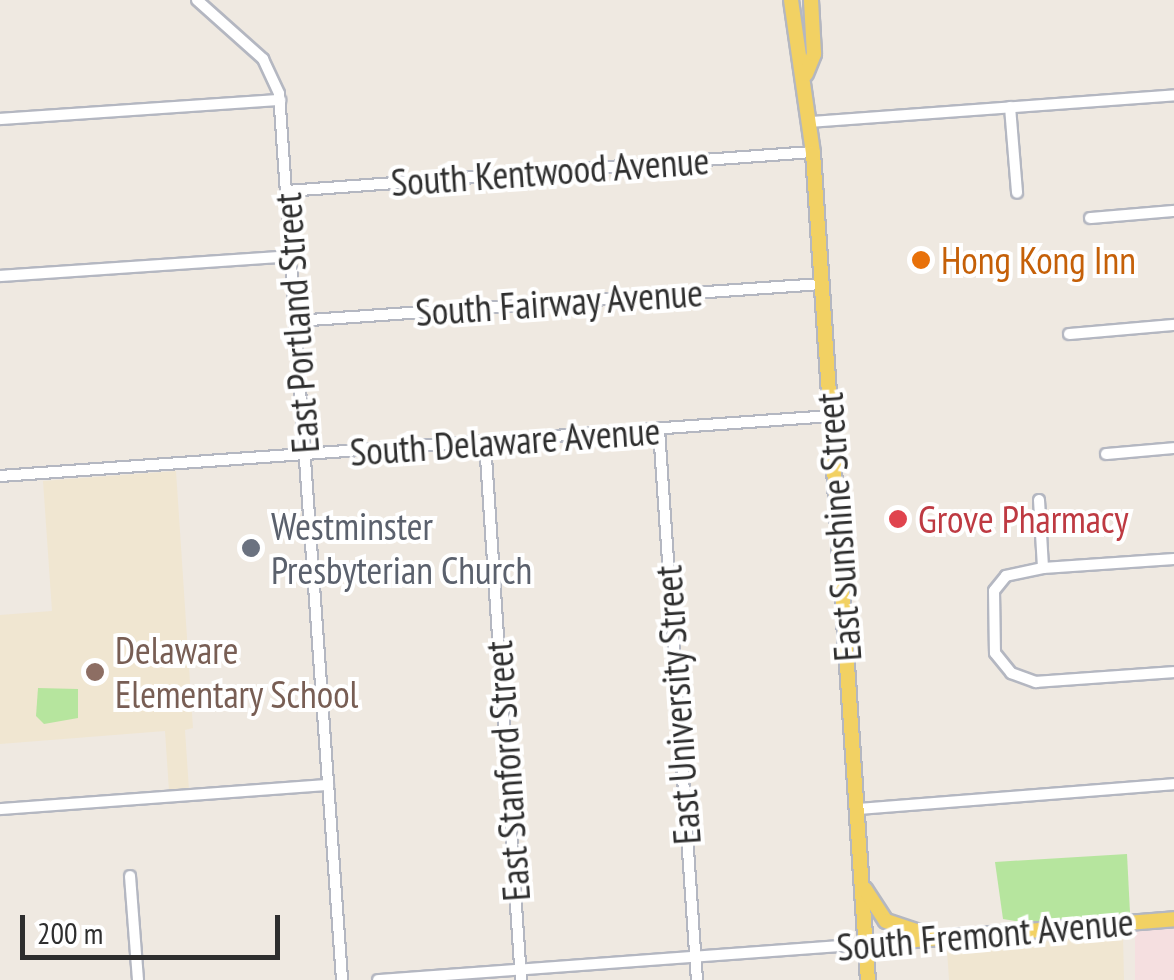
<!DOCTYPE html>
<style>
body{margin:0}
#map{position:relative;width:1174px;height:980px;overflow:hidden;background:#efe9e1;font-family:"PT Sans Narrow",sans-serif}
div>[style]{position:absolute}
.education>*{inset:0;background:#f0e6d1}
.medical>*{inset:0;background:#f5dfe0;transform-origin:0 0}
.green>*{inset:0;background:#b6e59e}
.roads{filter:drop-shadow(2px 0 #b4b7c1) drop-shadow(-2px 0 #b4b7c1) drop-shadow(0 2px #b4b7c1) drop-shadow(0 -2px #b4b7c1)}
.minor>*{height:10px;margin:-5px;padding:0 5px;transform-origin:5px;border-radius:5px;background:#fff}
.major>*{height:14px;margin:-7px;padding:0 7px;transform-origin:7px;border-radius:7px;background:#f2d163}
.dots>*{width:28px;height:28px;translate:-50% -50%;box-sizing:border-box;border:5px solid #fff;border-radius:50%}
span{translate:-50% -50%;white-space:nowrap;text-align:center;line-height:1.15;-webkit-text-stroke:8px #fff;paint-order:stroke}
.street-label{font-size:38px;color:#2e2e2e}
.food-label{font-size:38px;color:#c56008}
.left{translate:0 -50%;text-align:left}
.health-label{font-size:38px;color:#be3a42}
.worship-label{font-size:38px;color:#5b616d}
.education-label{font-size:38px;color:#785e54}
.scale{position:absolute;left:20px;top:915px;width:260px;height:45px;box-sizing:border-box;border:5px solid #2e2e2e;border-top:0;padding-left:12px;font-size:30px;line-height:35px;white-space:nowrap;color:#2e2e2e;-webkit-text-stroke:8px #fff;paint-order:stroke}
</style>
<div id="map">
<div class="education">
<div style="clip-path:polygon(176px 471px,193px 728px,185px 730px,189px 790px,169px 791px,165px 731px,0 744px,0 615px,52px 611px,43px 481px)"></div>
<div style="clip-path:polygon(1123px 935px,1124px 980px,949px 980px,947px 950px)"></div>
</div>
<div class="medical">
<div style="left:1174px;top:929px;width:51px;height:39px;rotate:90deg"></div>
</div>
<div class="green">
<div style="clip-path:polygon(38px 688px,78px 689px,78px 718px,44px 724px,36px 716px)"></div>
<div style="clip-path:polygon(1127px 854px,1130px 913px,1028px 923px,1003px 919px,995px 862px)"></div>
</div>
<div class="roads">
<div class="minor">
<div style="left:197px;top:0;width:89px;rotate:41.8deg"></div>
<div style="left:263px;top:59px;width:38px;rotate:65deg"></div>
<div style="left:279px;top:94px;width:888px;rotate:85.93deg"></div>
<div style="left:1010px;top:107px;width:86px;rotate:85.3deg"></div>
<div style="left:0;top:119px;width:281px;rotate:-3.9deg"></div>
<div style="left:810px;top:122px;width:365px;rotate:-4.2deg"></div>
<div style="left:287px;top:191px;width:526px;rotate:-4.25deg"></div>
<div style="left:1090px;top:218px;width:84px;rotate:-4.8deg"></div>
<div style="left:0;top:276px;width:293px;rotate:-3.9deg"></div>
<div style="left:296px;top:321px;width:526px;rotate:-4.03deg"></div>
<div style="left:1069px;top:334px;width:105px;rotate:-4.9deg"></div>
<div style="left:659px;top:430px;width:551px;rotate:86.05deg"></div>
<div style="left:485px;top:442px;width:539px;rotate:86.17deg"></div>
<div style="left:1106px;top:454px;width:68px;rotate:-5deg"></div>
<div style="left:0;top:476px;width:833px;rotate:-4.13deg"></div>
<div style="left:1039px;top:500px;width:68px;rotate:86.6deg"></div>
<div style="left:1174px;top:559px;width:131px;rotate:176.1deg"></div>
<div style="left:1043px;top:568px;width:38px;rotate:168deg"></div>
<div style="left:1006px;top:576px;width:19px;rotate:129deg"></div>
<div style="left:994px;top:591px;width:62px;rotate:89.1deg"></div>
<div style="left:995px;top:653px;width:26px;rotate:51deg"></div>
<div style="left:1011px;top:673px;width:27px;rotate:20deg"></div>
<div style="left:1036px;top:682px;width:138px;rotate:-4.1deg"></div>
<div style="left:0;top:809px;width:329px;rotate:-4.2deg"></div>
<div style="left:857px;top:809px;width:318px;rotate:-4.5deg"></div>
<div style="left:130px;top:876px;width:104px;rotate:85.6deg"></div>
<div style="left:378px;top:980px;width:489px;rotate:-4.2deg"></div>
</div>
<div class="major">
<div style="left:791px;top:0;width:155px;rotate:81.8deg"></div>
<div style="left:813px;top:153px;width:829px;rotate:86.2deg"></div>
<div style="left:806px;top:74px;width:22px;rotate:-68deg"></div>
<div style="left:814px;top:54px;width:54px;rotate:-93.2deg"></div>
<div style="left:865px;top:889px;width:38px;rotate:57deg"></div>
<div style="left:886px;top:921px;width:44px;rotate:18.4deg"></div>
<div style="left:866px;top:944px;width:309px;rotate:-4.6deg"></div>
</div>
</div>
<div class="dots">
<div style="left:921px;top:260px;background:#e8710a"></div>
<div style="left:898px;top:519px;background:#e0444e"></div>
<div style="left:251px;top:548px;background:#6b7280"></div>
<div style="left:95px;top:672px;background:#8d6e63"></div>
</div>
<div class="street-label">
<span style="left:550px;top:171px;rotate:-4deg">South Kentwood Avenue</span>
<span style="left:559px;top:302px;rotate:-4deg">South Fairway Avenue</span>
<span style="left:296px;top:323px;rotate:-94deg">East Portland Street</span>
<span style="left:505px;top:441px;rotate:-4deg">South Delaware Avenue</span>
<span style="left:838px;top:527px;rotate:-94deg">East Sunshine Street</span>
<span style="left:677px;top:705px;rotate:-94deg">East University Street</span>
<span style="left:507px;top:771px;rotate:-94deg">East Stanford Street</span>
<span style="left:985px;top:934px;rotate:-5deg">South Fremont Avenue</span>
</div>
<div class="food-label">
<span class="left" style="left:941px;top:260px">Hong Kong Inn</span>
</div>
<div class="health-label">
<span class="left" style="left:918px;top:519px">Grove Pharmacy</span>
</div>
<div class="worship-label">
<span class="left" style="left:271px;top:548px">Westminster<br>Presbyterian Church</span>
</div>
<div class="education-label">
<span class="left" style="left:115px;top:672px">Delaware<br>Elementary School</span>
</div>
<div class="scale">200 m</div>
</div>
